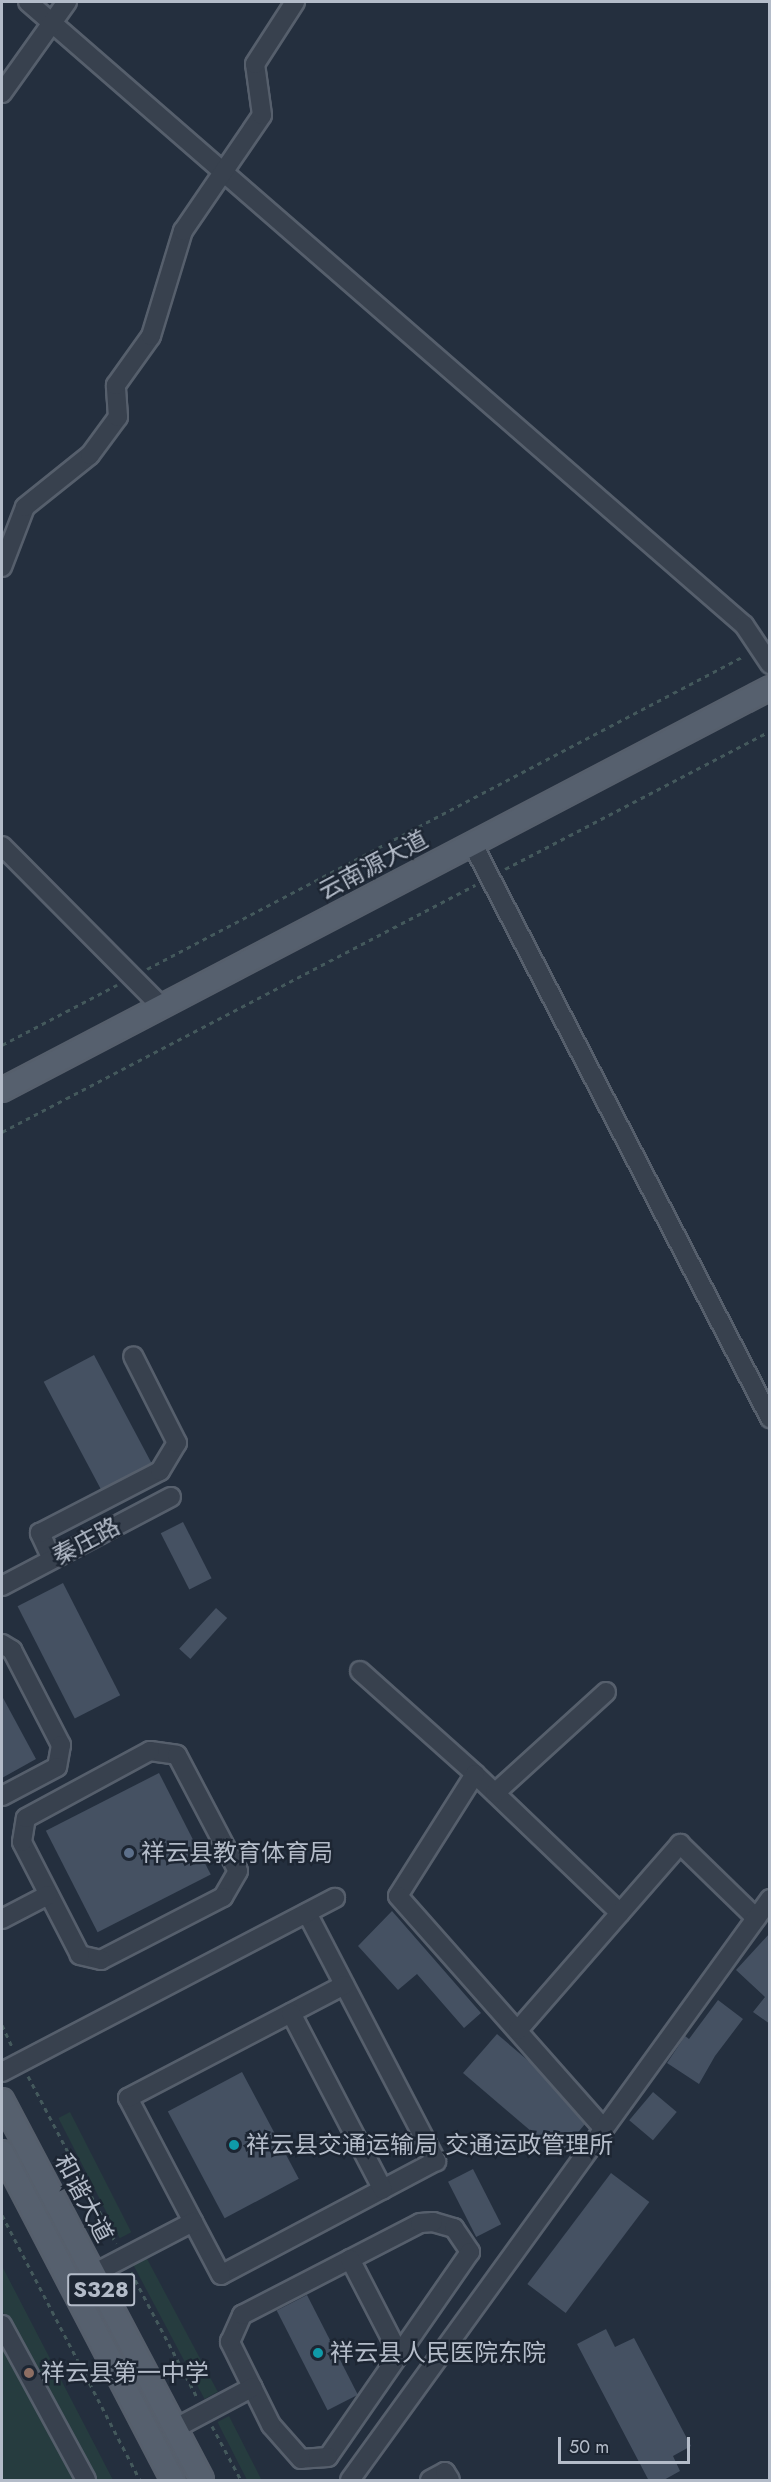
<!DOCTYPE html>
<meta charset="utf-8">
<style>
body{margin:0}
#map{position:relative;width:771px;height:2482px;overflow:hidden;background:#242f3e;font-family:Jost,"Noto Sans SC",sans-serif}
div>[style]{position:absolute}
.green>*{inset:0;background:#263c3f;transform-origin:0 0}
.building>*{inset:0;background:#455162;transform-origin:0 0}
.path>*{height:3px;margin-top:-1.5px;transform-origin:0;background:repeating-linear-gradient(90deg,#44595c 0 4.5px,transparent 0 9px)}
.roads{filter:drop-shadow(2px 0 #565f6c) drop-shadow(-2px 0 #565f6c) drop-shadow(0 2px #565f6c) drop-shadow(0 -2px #565f6c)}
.minor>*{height:18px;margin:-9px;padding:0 9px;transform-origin:9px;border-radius:9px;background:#38414e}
.major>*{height:22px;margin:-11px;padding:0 11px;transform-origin:11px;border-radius:11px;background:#56606e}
.dots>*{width:16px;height:16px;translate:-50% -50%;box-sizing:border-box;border:3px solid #1d2633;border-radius:50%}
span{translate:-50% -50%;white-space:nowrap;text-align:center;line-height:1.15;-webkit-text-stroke:5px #1d2633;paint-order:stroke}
.shield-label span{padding:2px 4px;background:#1d2633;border:2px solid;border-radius:4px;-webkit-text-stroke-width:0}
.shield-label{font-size:22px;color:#b4bcc9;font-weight:700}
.street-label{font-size:24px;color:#b4bcc9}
.poi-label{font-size:24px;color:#b4bcc9}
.left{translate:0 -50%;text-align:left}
.frame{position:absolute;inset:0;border:3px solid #b4bcc9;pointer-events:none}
.scale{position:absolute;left:558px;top:2437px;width:132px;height:27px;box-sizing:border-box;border:3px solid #b4bcc9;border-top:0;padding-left:8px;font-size:18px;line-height:21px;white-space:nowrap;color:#b4bcc9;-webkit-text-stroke:4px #1d2633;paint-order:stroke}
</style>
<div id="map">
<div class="green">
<div style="left:70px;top:2112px;width:135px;height:13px;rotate:63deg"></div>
<div style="left:145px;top:2255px;width:155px;height:15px;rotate:62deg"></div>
<div style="clip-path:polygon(2px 2266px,113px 2480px,90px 2480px,84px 2468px,2px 2310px)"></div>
<div style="clip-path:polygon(2px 2344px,73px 2478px,69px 2480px,2px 2480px)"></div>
<div style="left:229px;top:2416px;width:72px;height:13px;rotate:63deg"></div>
</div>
<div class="building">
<div style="left:94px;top:1355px;width:123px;height:57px;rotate:62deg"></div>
<div style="left:183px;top:1522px;width:63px;height:25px;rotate:63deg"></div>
<div style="left:63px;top:1583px;width:126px;height:51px;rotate:63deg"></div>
<div style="left:216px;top:1608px;width:15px;height:55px;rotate:42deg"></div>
<div style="clip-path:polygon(2px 1696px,36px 1759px,2px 1778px)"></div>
<div style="left:159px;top:1773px;width:114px;height:127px;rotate:63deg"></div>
<div style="clip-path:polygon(392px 1911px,481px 2013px,464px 2028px,417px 1974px,398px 1990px,358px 1946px)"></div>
<div style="clip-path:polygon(770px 1933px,770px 2024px,753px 2012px,765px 1997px,736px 1970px)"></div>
<div style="clip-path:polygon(718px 2000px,743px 2019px,715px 2056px,699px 2084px,667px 2063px,685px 2036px,689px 2039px)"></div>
<div style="clip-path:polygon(497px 2034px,531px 2063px,585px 2124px,559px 2155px,463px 2073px)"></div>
<div style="left:242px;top:2072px;width:121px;height:84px;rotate:62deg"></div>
<div style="left:653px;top:2092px;width:31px;height:37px;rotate:40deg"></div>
<div style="left:473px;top:2169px;width:62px;height:28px;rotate:63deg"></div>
<div style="left:611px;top:2173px;width:48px;height:139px;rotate:37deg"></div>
<div style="left:307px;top:2295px;width:112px;height:34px;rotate:63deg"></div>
<div style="clip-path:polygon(606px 2329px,615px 2347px,634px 2338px,691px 2446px,673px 2456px,680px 2471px,662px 2481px,649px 2481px,577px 2344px)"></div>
</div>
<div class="path">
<div style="left:505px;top:869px;width:299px;rotate:-27.5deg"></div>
<div style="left:147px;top:969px;width:674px;rotate:-27.67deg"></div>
<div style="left:2px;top:1045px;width:130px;rotate:-27.6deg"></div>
<div style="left:2px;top:1132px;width:534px;rotate:-27.57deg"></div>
<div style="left:2px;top:2025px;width:23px;rotate:65deg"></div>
<div style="left:28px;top:2076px;width:189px;rotate:62.2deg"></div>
<div style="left:2px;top:2215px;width:299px;rotate:62.5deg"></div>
<div style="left:131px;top:2272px;width:141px;rotate:62.2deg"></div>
<div style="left:212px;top:2426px;width:61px;rotate:61.8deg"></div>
</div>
<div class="roads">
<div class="minor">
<div style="left:28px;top:2px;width:949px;rotate:41.03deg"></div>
<div style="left:744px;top:625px;width:47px;rotate:56.3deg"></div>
<div style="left:2px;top:93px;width:112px;rotate:-54.5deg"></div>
<div style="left:2px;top:567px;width:64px;rotate:-69deg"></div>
<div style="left:25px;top:507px;width:83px;rotate:-38.7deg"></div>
<div style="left:90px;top:455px;width:47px;rotate:-53.6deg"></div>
<div style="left:118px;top:417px;width:32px;rotate:-94deg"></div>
<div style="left:116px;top:385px;width:60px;rotate:-54.5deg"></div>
<div style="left:151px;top:336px;width:110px;rotate:-73.1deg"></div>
<div style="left:183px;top:231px;width:140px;rotate:-55.7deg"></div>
<div style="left:262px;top:115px;width:51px;rotate:-97.8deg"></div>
<div style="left:255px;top:64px;width:74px;rotate:-57.2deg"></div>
<div style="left:472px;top:843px;width:648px;rotate:62.6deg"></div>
<div style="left:2px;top:846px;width:226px;rotate:45.2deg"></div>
<div style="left:52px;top:1559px;width:29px;rotate:-115deg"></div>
<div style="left:40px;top:1533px;width:135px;rotate:-27.3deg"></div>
<div style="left:160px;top:1471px;width:33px;rotate:-59deg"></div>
<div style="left:177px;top:1443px;width:97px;rotate:-116.8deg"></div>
<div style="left:2px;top:1586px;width:191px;rotate:-27.8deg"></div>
<div style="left:2px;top:1644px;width:12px;rotate:31deg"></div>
<div style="left:12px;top:1650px;width:107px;rotate:62.7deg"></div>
<div style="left:61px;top:1745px;width:22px;rotate:100deg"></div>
<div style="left:57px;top:1767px;width:62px;rotate:152.2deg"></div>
<div style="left:360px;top:1671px;width:154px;rotate:41.8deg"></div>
<div style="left:475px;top:1774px;width:201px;rotate:43.8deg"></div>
<div style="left:150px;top:1751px;width:27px;rotate:8deg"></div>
<div style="left:177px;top:1755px;width:131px;rotate:62.3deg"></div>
<div style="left:238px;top:1871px;width:30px;rotate:120deg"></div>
<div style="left:223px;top:1897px;width:137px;rotate:152.7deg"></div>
<div style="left:101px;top:1960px;width:22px;rotate:-167deg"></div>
<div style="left:80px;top:1955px;width:127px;rotate:-117.2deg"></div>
<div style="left:22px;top:1842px;width:24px;rotate:-81deg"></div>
<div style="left:26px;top:1818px;width:141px;rotate:-28.4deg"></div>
<div style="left:475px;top:1774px;width:144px;rotate:122.3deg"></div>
<div style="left:398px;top:1896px;width:311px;rotate:48.5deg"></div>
<div style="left:495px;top:1793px;width:150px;rotate:-42.3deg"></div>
<div style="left:307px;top:1913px;width:280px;rotate:62.5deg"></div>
<div style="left:436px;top:2161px;width:243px;rotate:152.1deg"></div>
<div style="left:221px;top:2275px;width:200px;rotate:-117.7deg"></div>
<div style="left:128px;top:2098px;width:244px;rotate:-27.6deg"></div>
<div style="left:2px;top:1919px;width:52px;rotate:-27.6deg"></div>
<div style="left:291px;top:2013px;width:199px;rotate:62.5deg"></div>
<div style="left:518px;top:2030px;width:247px;rotate:-48.9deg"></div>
<div style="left:680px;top:1844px;width:106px;rotate:44.2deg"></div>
<div style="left:2px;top:2072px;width:376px;rotate:-27.6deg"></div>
<div style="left:433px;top:2222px;width:22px;rotate:16deg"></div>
<div style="left:454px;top:2228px;width:29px;rotate:56deg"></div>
<div style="left:470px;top:2252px;width:249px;rotate:124.7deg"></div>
<div style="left:328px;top:2457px;width:27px;rotate:176deg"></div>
<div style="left:301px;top:2459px;width:45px;rotate:-131.4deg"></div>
<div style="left:271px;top:2425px;width:93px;rotate:-116.3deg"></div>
<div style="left:230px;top:2342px;width:30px;rotate:-66deg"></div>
<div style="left:242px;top:2315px;width:200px;rotate:-27.3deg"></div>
<div style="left:420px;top:2223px;width:13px;rotate:-4deg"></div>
<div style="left:350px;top:2259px;width:107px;rotate:62.7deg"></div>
<div style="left:93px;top:2274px;width:113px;rotate:-27.5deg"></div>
<div style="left:2px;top:2325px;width:176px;rotate:61.5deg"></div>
<div style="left:174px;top:2429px;width:89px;rotate:-28deg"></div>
<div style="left:350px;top:2480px;width:717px;rotate:-54.14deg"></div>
<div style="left:430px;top:2480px;width:17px;rotate:-28deg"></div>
<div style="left:445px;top:2472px;width:9px;rotate:58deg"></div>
</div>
<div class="major">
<div style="left:2px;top:1090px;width:867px;rotate:-27.63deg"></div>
<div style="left:2px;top:2100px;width:429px;rotate:62.2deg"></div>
<div style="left:2px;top:2152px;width:370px;rotate:62.5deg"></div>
</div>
</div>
<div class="dots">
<div style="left:129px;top:1853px;background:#5c6f8a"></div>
<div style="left:234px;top:2145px;background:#0f9aa8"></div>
<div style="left:318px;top:2353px;background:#0f9aa8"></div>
<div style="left:29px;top:2373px;background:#8d6e63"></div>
</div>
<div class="shield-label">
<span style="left:101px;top:2290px">S328</span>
</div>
<div class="street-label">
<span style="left:373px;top:865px;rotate:-28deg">云南源大道</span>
<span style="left:86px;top:1541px;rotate:-28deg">秦庄路</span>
<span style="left:84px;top:2198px;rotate:62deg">和谐大道</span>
</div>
<div class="poi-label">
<span class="left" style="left:141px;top:1853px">祥云县教育体育局</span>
<span class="left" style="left:246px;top:2145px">祥云县交通运输局 交通运政管理所</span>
<span class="left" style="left:330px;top:2353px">祥云县人民医院东院</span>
<span class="left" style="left:41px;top:2373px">祥云县第一中学</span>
</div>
<div class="frame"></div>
<div class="scale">50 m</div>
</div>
